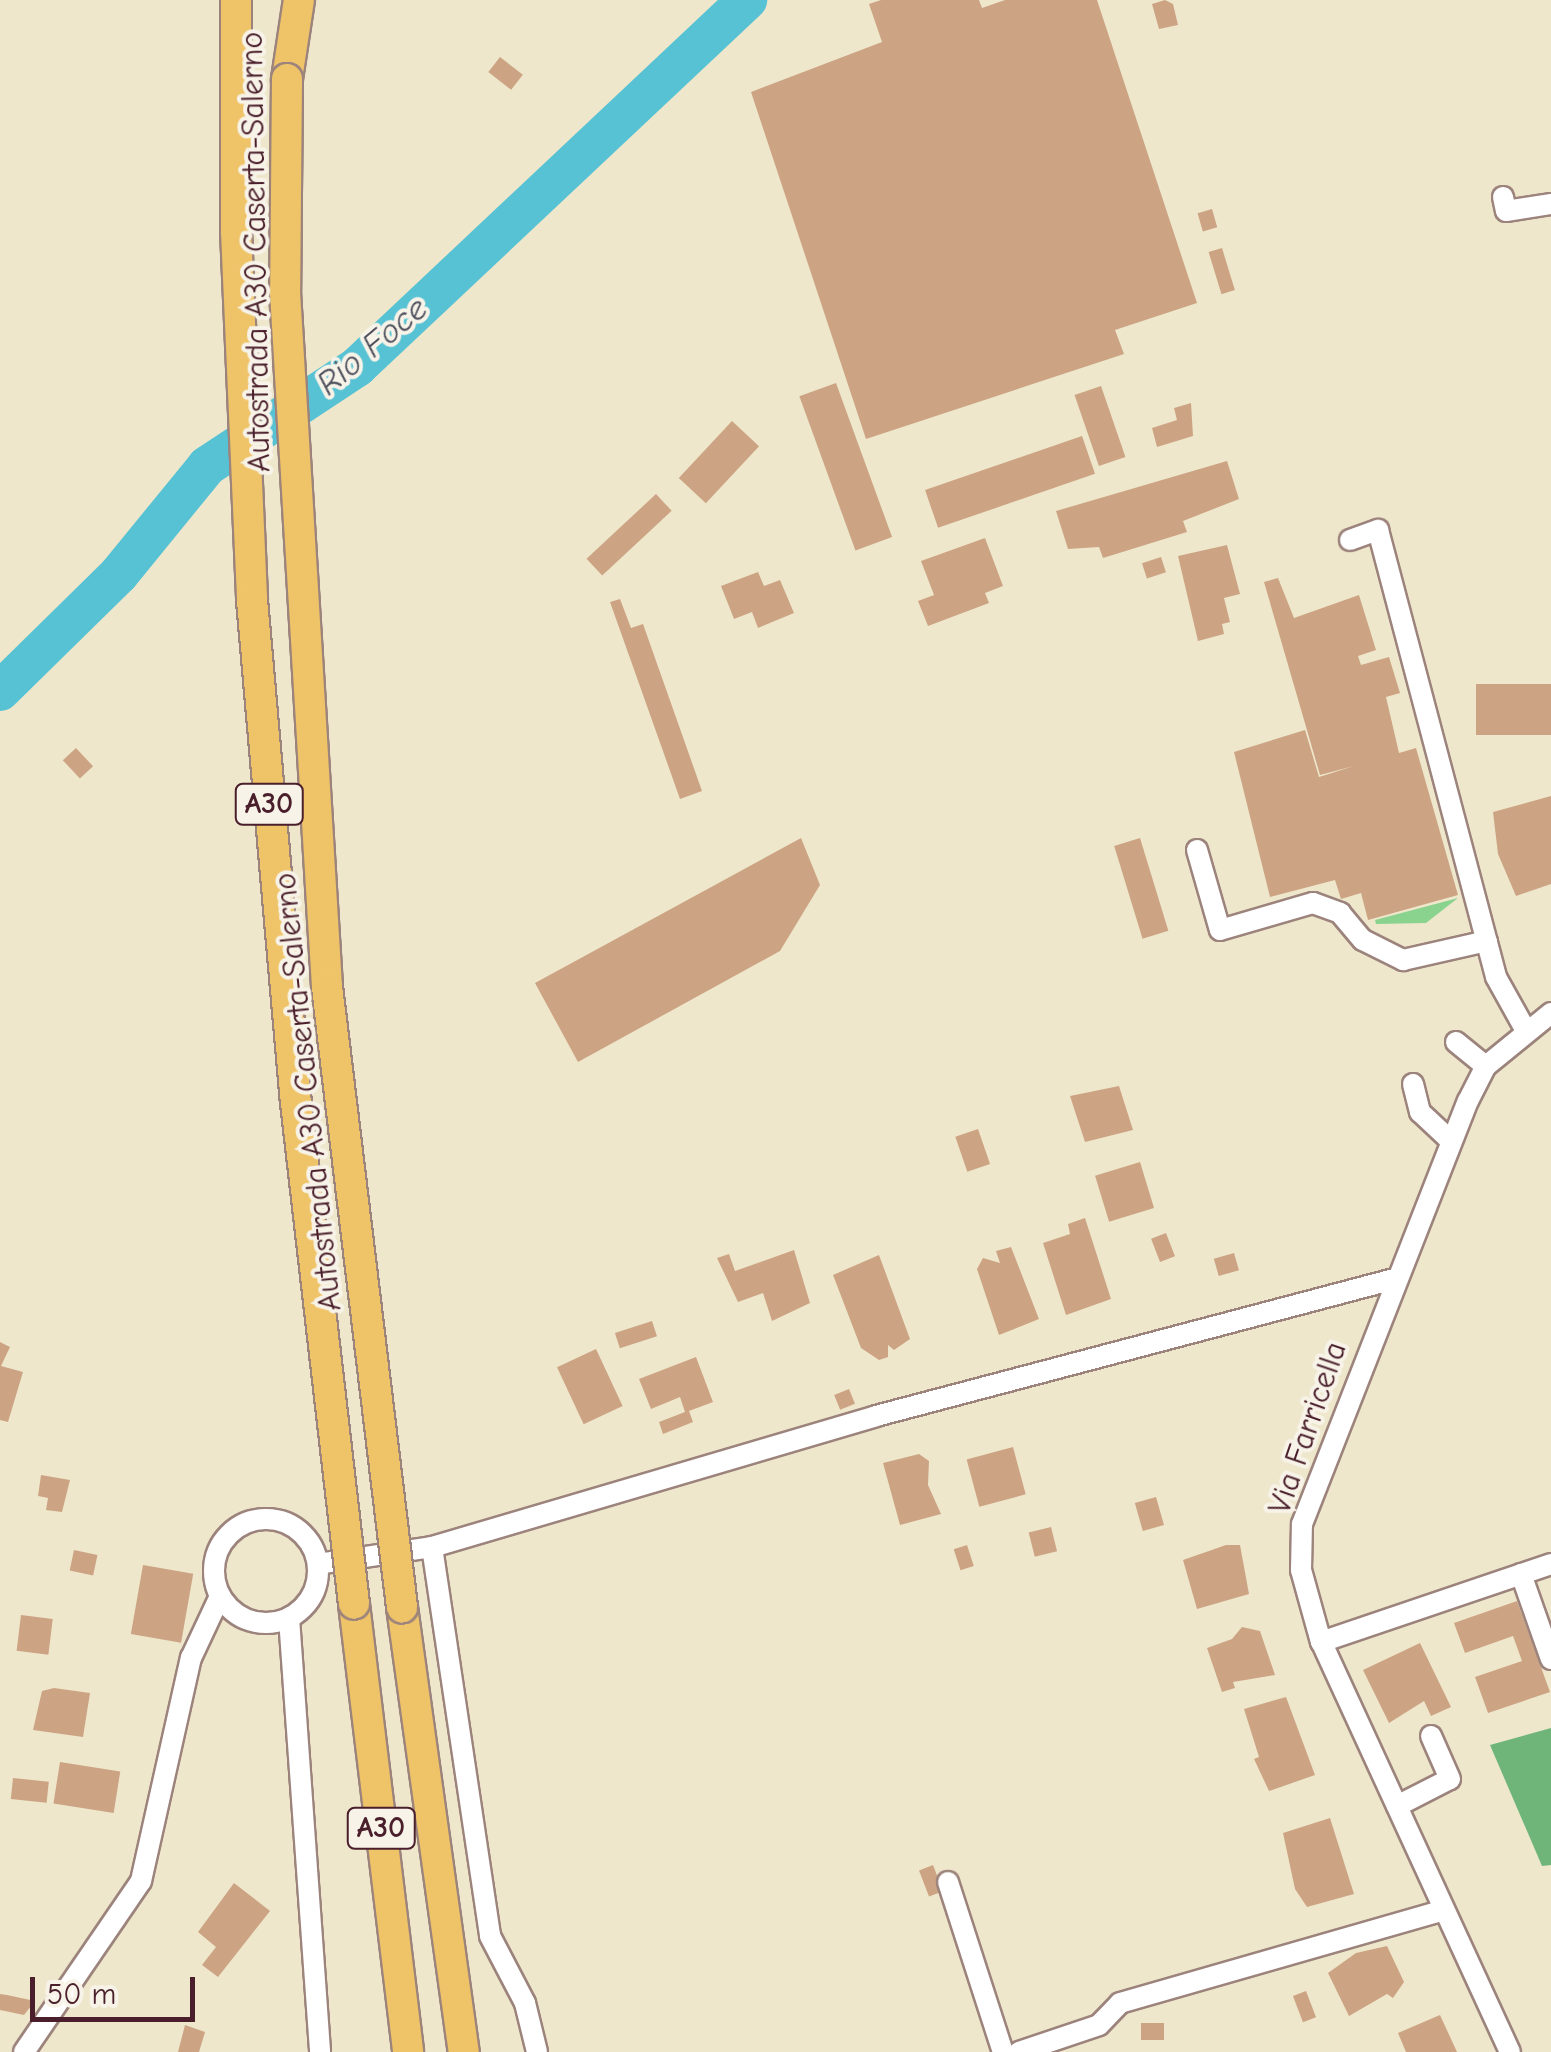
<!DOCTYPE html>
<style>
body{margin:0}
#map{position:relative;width:1551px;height:2052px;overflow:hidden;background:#eee7cc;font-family:"Comic Neue",sans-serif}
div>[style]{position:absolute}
.green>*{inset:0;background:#8ad38f}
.forest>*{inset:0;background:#6fb57a}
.river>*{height:40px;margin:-20px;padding:0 20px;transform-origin:20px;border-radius:20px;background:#57c2d3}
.building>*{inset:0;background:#cda483;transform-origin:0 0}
.roads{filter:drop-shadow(2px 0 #9c837c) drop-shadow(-2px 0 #9c837c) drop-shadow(0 2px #9c837c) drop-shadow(0 -2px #9c837c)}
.minor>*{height:20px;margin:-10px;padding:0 10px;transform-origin:10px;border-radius:10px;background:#fff}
.minor>.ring{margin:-10px;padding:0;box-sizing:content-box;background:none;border:20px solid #fff;border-radius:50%}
.highway>*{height:30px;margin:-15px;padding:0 15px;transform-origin:15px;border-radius:15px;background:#efc469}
.bridges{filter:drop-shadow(2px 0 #9c837c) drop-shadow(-2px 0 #9c837c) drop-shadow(0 2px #9c837c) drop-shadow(0 -2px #9c837c)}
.highway-bridge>*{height:30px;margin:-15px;padding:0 15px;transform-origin:15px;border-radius:15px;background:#efc469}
span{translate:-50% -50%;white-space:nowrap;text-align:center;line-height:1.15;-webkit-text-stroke:8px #f7f3e8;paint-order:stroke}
.shield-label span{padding:2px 8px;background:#f7f3e8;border:2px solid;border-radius:8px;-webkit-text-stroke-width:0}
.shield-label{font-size:30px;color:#4a1f2b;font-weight:700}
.street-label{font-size:32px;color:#4a1f2b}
.water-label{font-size:35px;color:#4e505d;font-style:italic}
.scale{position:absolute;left:30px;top:1977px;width:165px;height:45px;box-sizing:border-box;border:5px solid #4a1f2b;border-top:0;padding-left:12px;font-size:30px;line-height:35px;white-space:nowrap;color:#4a1f2b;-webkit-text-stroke:8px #f7f3e8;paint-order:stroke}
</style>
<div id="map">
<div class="green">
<div style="clip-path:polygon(1458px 898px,1426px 923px,1376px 924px,1375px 920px)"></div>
</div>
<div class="forest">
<div style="clip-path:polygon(1551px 1728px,1551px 1865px,1542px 1866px,1490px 1745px)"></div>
</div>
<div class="river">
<div style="left:0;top:691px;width:167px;rotate:-44.5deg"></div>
<div style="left:119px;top:574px;width:139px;rotate:-50.8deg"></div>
<div style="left:207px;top:466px;width:180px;rotate:-33.4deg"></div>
<div style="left:357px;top:367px;width:536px;rotate:-43.26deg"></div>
</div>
<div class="building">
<div style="clip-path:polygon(881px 0,979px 0,982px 8px,1005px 0,1097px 0,1197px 303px,1115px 330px,1124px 354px,866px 439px,751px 92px,882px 42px,869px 4px)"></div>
<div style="clip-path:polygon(1165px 0,1173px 4px,1178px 25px,1159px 29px,1152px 4px)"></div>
<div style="left:500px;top:57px;width:29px;height:19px;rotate:38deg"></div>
<div style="left:1212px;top:209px;width:19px;height:15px;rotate:74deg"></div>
<div style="left:1222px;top:248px;width:44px;height:14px;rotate:73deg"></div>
<div style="left:836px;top:383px;width:164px;height:39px;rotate:70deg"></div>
<div style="left:1101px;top:386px;width:75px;height:28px;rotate:71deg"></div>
<div style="clip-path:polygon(1191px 403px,1193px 436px,1157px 447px,1152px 428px,1177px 420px,1174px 408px)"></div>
<div style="left:732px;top:421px;width:37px;height:78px;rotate:43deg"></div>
<div style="left:1082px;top:436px;width:40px;height:166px;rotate:71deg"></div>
<div style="clip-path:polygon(1227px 461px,1239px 499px,1183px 521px,1187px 532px,1103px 558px,1099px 547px,1068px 549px,1056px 511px)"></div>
<div style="left:656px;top:494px;width:23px;height:95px;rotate:47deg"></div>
<div style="clip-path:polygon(985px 538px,1003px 586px,985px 593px,989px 603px,928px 626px,918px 601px,934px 595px,921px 561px)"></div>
<div style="clip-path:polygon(1227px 545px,1240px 594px,1224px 598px,1230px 622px,1222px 624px,1224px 634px,1198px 641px,1178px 556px)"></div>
<div style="left:1161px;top:557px;width:16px;height:20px;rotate:72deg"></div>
<div style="clip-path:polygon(758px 572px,764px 586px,780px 580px,794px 613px,758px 628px,752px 612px,734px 619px,721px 586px)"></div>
<div style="clip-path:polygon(1278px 578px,1294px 618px,1359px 595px,1376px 650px,1358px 656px,1361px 665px,1389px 657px,1400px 693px,1386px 697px,1399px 753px,1416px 748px,1458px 895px,1368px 920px,1361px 893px,1341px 899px,1335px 880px,1270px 897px,1234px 752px,1305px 730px,1319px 777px,1354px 766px,1320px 775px,1264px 582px)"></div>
<div style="clip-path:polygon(620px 599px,631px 628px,643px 624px,702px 791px,680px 799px,610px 602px)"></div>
<div style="left:1476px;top:684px;width:75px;height:51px"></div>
<div style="left:76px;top:748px;width:25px;height:18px;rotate:47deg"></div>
<div style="clip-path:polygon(1551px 796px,1551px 884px,1516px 896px,1498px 854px,1493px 812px)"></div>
<div style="clip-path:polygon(801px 838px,820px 885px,780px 951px,578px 1062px,535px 983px)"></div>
<div style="left:1140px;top:838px;width:97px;height:27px;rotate:73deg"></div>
<div style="clip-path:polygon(1119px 1086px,1133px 1130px,1085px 1142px,1070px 1096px)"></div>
<div style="left:978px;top:1129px;width:37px;height:24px;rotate:71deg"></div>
<div style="left:1140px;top:1162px;width:48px;height:47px;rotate:73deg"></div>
<div style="clip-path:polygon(1085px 1218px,1111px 1299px,1066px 1315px,1043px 1243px,1070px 1234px,1068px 1224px)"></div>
<div style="left:1166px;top:1233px;width:25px;height:16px;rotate:69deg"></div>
<div style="clip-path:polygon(1011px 1247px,1039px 1319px,999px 1335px,977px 1269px,983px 1258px,1000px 1263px,996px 1251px)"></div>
<div style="clip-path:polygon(794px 1250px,810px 1303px,772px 1321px,763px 1293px,738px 1302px,717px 1258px,729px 1254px,735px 1271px)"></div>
<div style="left:1234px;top:1253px;width:18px;height:21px;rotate:74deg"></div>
<div style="clip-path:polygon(879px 1255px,910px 1339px,894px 1350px,888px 1345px,888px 1357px,879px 1360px,861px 1348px,833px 1275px)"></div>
<div style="left:652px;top:1321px;width:16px;height:39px;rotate:72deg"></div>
<div style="clip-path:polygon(0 1342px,10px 1347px,1px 1366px,23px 1372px,8px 1422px,0 1420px)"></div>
<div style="left:596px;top:1349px;width:63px;height:43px;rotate:65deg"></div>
<div style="clip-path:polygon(696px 1357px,713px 1402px,689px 1411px,693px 1422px,663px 1434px,659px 1422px,685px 1412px,680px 1397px,651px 1409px,639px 1379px)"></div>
<div style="left:849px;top:1389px;width:16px;height:16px;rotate:68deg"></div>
<div style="left:1013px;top:1447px;width:49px;height:48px;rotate:75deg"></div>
<div style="clip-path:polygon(919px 1454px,929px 1461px,928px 1485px,941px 1514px,900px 1525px,883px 1463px)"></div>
<div style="clip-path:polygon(41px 1475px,70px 1480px,62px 1512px,46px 1510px,48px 1498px,38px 1496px)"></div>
<div style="left:1156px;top:1497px;width:29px;height:22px;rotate:74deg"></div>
<div style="left:1051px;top:1527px;width:25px;height:23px;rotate:76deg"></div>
<div style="left:967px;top:1545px;width:22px;height:14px;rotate:72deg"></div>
<div style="clip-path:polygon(1226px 1545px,1240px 1545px,1249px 1594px,1197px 1609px,1183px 1560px)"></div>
<div style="left:74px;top:1550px;width:24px;height:21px;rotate:12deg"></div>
<div style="left:143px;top:1565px;width:51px;height:70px;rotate:10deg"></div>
<div style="clip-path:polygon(1517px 1601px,1550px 1692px,1488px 1713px,1475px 1677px,1522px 1661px,1513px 1636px,1465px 1653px,1454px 1623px)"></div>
<div style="left:21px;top:1615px;width:32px;height:36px;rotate:7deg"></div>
<div style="clip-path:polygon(1242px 1627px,1260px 1631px,1275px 1675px,1233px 1682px,1235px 1688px,1222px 1692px,1207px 1648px,1232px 1639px)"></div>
<div style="clip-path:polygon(1420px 1643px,1451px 1707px,1431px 1716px,1424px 1701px,1389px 1723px,1363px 1670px)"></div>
<div style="clip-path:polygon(54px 1688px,90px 1693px,83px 1737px,33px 1730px,42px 1691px)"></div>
<div style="clip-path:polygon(1286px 1697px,1315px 1775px,1269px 1791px,1254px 1759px,1259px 1757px,1244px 1709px)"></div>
<div style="left:60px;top:1762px;width:61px;height:42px;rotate:9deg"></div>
<div style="left:13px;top:1778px;width:36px;height:21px;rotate:6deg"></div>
<div style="clip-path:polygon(1330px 1818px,1354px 1894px,1307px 1907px,1295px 1889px,1283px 1833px)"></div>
<div style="left:933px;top:1865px;width:28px;height:15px;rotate:69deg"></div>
<div style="clip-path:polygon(234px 1883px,270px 1911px,218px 1977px,202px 1965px,216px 1947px,198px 1932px)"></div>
<div style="clip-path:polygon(1387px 1946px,1404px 1982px,1393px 1998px,1387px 1994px,1349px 2016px,1328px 1973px,1356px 1953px)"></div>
<div style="left:1306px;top:1991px;width:28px;height:14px;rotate:69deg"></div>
<div style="clip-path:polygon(0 1994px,7px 1995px,35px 2001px,24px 2015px,0 2010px)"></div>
<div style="clip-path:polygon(1440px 2015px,1457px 2052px,1406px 2052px,1398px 2033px)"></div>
<div style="left:1141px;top:2023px;width:23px;height:17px"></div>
<div style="clip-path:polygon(185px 2025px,205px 2032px,199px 2052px,178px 2052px)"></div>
</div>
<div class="roads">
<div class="minor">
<div style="left:1503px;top:197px;width:14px;rotate:78deg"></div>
<div style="left:1506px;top:211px;width:46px;rotate:-8.8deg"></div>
<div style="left:1350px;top:540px;width:30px;rotate:-20deg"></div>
<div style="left:1378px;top:530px;width:462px;rotate:75.2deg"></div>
<div style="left:1496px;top:977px;width:62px;rotate:60.9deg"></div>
<div style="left:1197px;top:850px;width:83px;rotate:74deg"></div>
<div style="left:1220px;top:930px;width:97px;rotate:-16.2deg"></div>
<div style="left:1313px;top:903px;width:29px;rotate:20deg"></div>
<div style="left:1340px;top:913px;width:35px;rotate:50deg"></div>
<div style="left:1363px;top:940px;width:45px;rotate:26.6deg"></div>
<div style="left:1403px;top:960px;width:86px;rotate:-12.7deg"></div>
<div style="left:1456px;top:1042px;width:38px;rotate:39deg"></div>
<div style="left:1413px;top:1084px;width:29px;rotate:76deg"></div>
<div style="left:1420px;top:1112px;width:42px;rotate:43.1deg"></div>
<div class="ring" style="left:214px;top:1519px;width:84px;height:84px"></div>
<div style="left:432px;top:1547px;width:393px;rotate:81.5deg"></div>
<div style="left:490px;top:1936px;width:76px;rotate:62.4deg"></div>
<div style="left:525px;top:2003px;width:50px;rotate:76.2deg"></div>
<div style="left:318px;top:1564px;width:115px;rotate:-8.5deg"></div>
<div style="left:432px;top:1547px;width:463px;rotate:-16.4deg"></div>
<div style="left:876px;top:1416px;width:536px;rotate:-14.81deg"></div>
<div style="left:1521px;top:1574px;width:90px;rotate:70.6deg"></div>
<div style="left:289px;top:1618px;width:435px;rotate:85.9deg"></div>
<div style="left:1321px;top:1642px;width:243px;rotate:-18.7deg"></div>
<div style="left:1397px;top:1806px;width:59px;rotate:-27deg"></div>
<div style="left:1450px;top:1779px;width:47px;rotate:-113.8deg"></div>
<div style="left:948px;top:1882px;width:179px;rotate:72.1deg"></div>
<div style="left:24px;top:2052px;width:207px;rotate:-55.6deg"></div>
<div style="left:141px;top:1881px;width:229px;rotate:-77.4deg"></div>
<div style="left:191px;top:1658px;width:68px;rotate:-64.9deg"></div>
<div style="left:1019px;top:2052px;width:84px;rotate:-18.6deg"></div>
<div style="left:1099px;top:2025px;width:30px;rotate:-46deg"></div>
<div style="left:1120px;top:2003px;width:337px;rotate:-16deg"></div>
<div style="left:1510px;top:2052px;width:451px;rotate:-114.7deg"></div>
<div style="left:1321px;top:1642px;width:75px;rotate:-105.5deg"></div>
<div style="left:1301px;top:1570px;width:46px;rotate:-88.8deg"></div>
<div style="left:1302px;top:1524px;width:454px;rotate:-68.6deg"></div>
<div style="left:1468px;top:1101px;width:39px;rotate:-63deg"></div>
<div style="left:1486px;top:1066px;width:84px;rotate:-39.2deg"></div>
</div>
<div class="highway">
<div style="left:287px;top:79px;width:80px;rotate:-81.4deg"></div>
<div style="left:354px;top:1604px;width:451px;rotate:83.1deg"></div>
<div style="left:402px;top:1607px;width:449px;rotate:82.1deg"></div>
</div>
</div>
<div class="bridges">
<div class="highway-bridge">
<div style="left:236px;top:0;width:231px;rotate:90deg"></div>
<div style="left:236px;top:231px;width:369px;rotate:87.5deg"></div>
<div style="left:252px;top:600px;width:496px;rotate:85deg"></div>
<div style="left:295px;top:1094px;width:513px;rotate:83.4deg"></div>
<div style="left:287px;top:79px;width:213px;rotate:90.5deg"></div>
<div style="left:285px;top:292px;width:696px;rotate:86.54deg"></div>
<div style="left:327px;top:987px;width:625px;rotate:83.1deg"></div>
</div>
</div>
<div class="shield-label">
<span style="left:269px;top:804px">A30</span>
<span style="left:381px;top:1828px">A30</span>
</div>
<div class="street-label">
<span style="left:256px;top:252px;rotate:-91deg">Autostrada A30 Caserta-Salerno</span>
<span style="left:308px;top:1092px;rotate:-96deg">Autostrada A30 Caserta-Salerno</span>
<span style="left:1308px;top:1428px;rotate:-71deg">Via Farricella</span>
</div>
<div class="water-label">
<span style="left:372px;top:346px;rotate:-40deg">Rio Foce</span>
</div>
<div class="scale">50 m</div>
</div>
